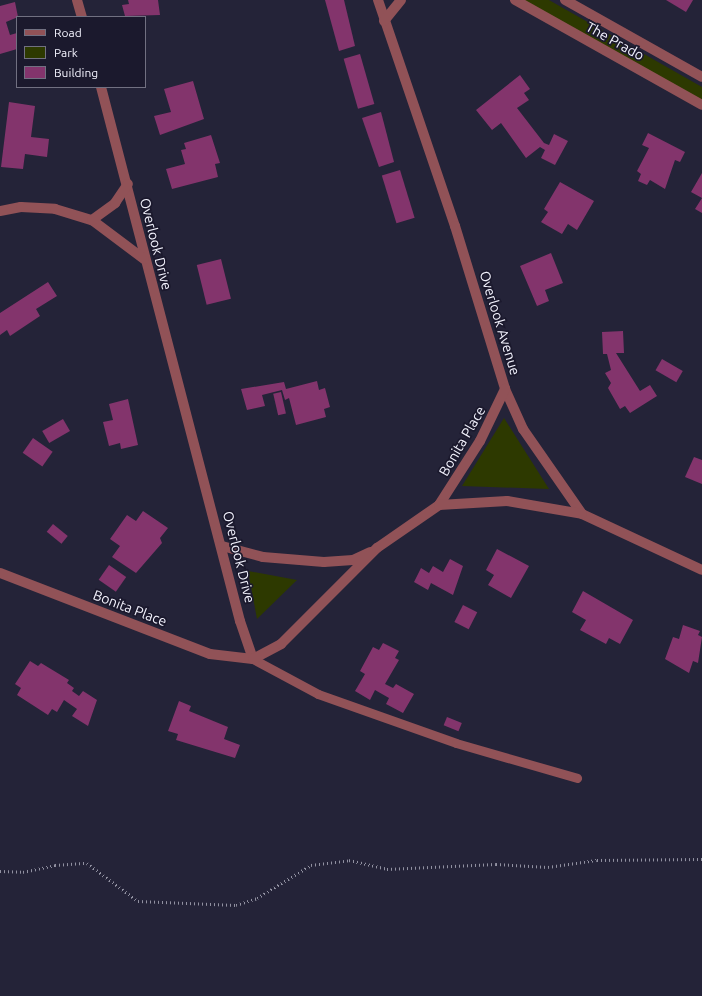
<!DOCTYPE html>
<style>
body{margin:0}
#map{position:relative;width:702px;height:996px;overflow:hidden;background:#242338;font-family:Ubuntu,sans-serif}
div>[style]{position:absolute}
.green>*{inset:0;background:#2d3900}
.building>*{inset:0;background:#83346c;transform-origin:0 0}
.path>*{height:2.5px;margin-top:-1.25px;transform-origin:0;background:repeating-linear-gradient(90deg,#9191a1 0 1px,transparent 0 4px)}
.lane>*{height:9px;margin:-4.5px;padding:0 4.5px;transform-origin:4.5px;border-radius:4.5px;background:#915257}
.street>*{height:10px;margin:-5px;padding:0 5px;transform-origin:5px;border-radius:5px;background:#915257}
span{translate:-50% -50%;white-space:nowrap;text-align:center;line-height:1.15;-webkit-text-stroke:3.5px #1b192d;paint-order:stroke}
.street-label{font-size:14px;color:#f3f3fe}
.legend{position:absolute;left:16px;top:16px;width:130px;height:72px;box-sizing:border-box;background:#1b192d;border:1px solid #717081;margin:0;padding:5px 7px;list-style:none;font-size:12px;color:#f3f3fe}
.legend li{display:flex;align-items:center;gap:8px;height:20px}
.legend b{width:20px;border:1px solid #717081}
</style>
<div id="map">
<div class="green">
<div style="clip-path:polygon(522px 0,549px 0,702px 87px,702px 101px)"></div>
<div style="clip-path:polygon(504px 418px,549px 489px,462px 486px)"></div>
<div style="clip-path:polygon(248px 571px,297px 580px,257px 619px)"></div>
</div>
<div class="building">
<div style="clip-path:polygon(128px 0,158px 0,160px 15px,125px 16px,122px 5px,129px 4px)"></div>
<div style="clip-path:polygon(325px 0,344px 0,355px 46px,339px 51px)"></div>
<div style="clip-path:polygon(666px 0,693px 0,686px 12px)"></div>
<div style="clip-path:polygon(15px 2px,18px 17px,6px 22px,10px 35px,17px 33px,17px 49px,0 54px,0 6px)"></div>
<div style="left:360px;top:54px;width:52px;height:17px;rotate:74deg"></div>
<div style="clip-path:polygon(520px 75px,530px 89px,524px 93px,529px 100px,517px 108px,544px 143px,549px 145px,554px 134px,568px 141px,555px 165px,541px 158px,545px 150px,540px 147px,526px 158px,501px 123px,492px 130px,476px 110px)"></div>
<div style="clip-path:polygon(193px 81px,204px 119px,160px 135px,154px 116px,171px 112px,164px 89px)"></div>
<div style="clip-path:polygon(9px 102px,35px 106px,31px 137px,49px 139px,47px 157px,25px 154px,23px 169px,1px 167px)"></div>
<div style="clip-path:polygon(381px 112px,394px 162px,379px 167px,362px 118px)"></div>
<div style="clip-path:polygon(648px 133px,685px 152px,680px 162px,675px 160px,665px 189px,650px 180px,647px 185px,638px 181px,641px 174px,637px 171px,649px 148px,642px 145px)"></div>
<div style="clip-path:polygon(211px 135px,220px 163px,215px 164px,218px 177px,172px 189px,166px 169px,185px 164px,181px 150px,186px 149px,184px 143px)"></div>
<div style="left:400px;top:170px;width:50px;height:19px;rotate:73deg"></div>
<div style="clip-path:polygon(702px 173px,702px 213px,695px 209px,702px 198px,691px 192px)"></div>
<div style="clip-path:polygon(560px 182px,594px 201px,577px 230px,568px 224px,562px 234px,541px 222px,548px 212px,544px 209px)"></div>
<div style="clip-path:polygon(551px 253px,563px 283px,545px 290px,549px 301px,537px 306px,520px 266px)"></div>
<div style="left:221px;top:259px;width:41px;height:25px;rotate:76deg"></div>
<div style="clip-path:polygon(48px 282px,57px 296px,36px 309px,40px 316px,10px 336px,7px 330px,0 335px,0 313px)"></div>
<div style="clip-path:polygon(623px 331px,624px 353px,616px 353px,640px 391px,650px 385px,657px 396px,630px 413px,625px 406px,620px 409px,608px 388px,611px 383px,605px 373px,611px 370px,607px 354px,603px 354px,602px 332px)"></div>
<div style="left:662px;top:359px;width:24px;height:13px;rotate:30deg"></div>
<div style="clip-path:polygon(317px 381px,319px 390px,325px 388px,330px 407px,324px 409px,326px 417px,296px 425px,289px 398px,285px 400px,282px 390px,262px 395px,265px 406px,247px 410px,241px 389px,284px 382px,286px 389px)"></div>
<div style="left:281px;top:392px;width:22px;height:8px;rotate:77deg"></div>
<div style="clip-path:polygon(128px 399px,138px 445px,121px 449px,120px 443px,109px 446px,103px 422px,113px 420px,109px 404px)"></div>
<div style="left:63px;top:419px;width:14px;height:24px;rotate:60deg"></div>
<div style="left:33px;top:438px;width:24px;height:18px;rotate:35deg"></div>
<div style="clip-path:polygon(694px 457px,702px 460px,702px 484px,685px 477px)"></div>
<div style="clip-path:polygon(143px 511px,168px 528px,160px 538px,162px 543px,136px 573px,112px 557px,120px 546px,110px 539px,127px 515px,136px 521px)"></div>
<div style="left:53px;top:524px;width:19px;height:10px;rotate:39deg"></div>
<div style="clip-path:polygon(497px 549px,529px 566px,511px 598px,488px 585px,494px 575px,486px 570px)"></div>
<div style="clip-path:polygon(450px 559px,463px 566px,453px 595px,431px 583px,428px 590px,414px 582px,421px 568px,429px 573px,433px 566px,443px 572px)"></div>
<div style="left:109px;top:565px;width:21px;height:18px;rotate:35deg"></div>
<div style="clip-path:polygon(583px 591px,633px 620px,620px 644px,609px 638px,606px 644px,580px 630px,586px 620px,572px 612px)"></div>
<div style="left:463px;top:605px;width:16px;height:19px;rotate:27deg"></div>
<div style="clip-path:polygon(683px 625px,700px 631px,698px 635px,702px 637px,698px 663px,693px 661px,689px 673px,665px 659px,673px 637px,679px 639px)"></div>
<div style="clip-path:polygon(383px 643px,399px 651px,395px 658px,399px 660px,385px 684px,393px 688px,396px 684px,414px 694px,403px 713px,386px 704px,389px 698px,375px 690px,370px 700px,355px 691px,365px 674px,360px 671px,373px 647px,379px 650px)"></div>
<div style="clip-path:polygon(30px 661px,38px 666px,41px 663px,69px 680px,67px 683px,74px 688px,72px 691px,79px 696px,83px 691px,97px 700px,88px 726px,72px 716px,77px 709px,64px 700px,57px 712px,52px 709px,48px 715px,17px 695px,21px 688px,15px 684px)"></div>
<div style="clip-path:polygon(179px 701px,191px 706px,189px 711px,228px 727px,224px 739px,240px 745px,235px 758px,176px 740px,178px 734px,168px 731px)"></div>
<div style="left:447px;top:717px;width:16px;height:9px;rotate:22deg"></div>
</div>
<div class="path">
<div style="left:0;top:871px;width:23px;rotate:2deg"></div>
<div style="left:23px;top:872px;width:33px;rotate:-12deg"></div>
<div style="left:55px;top:865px;width:32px;rotate:-4deg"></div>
<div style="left:87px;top:863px;width:64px;rotate:36.7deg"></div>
<div style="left:138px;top:901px;width:98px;rotate:2.3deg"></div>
<div style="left:236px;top:905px;width:22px;rotate:-18deg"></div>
<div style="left:257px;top:898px;width:63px;rotate:-31.4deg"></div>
<div style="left:311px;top:865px;width:38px;rotate:-7deg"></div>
<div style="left:349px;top:860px;width:39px;rotate:13deg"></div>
<div style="left:387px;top:869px;width:109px;rotate:-2.6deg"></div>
<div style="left:496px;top:864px;width:52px;rotate:3.3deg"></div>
<div style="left:548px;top:867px;width:49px;rotate:-8.1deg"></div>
<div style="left:597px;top:860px;width:105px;rotate:-0.5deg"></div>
</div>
<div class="lane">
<div style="left:253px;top:659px;width:74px;rotate:28.3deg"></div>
<div style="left:318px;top:694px;width:146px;rotate:19.5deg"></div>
<div style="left:456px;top:743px;width:126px;rotate:16.1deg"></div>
</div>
<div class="street">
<div style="left:77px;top:0;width:18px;rotate:74deg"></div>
<div style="left:378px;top:0;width:239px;rotate:71.2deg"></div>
<div style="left:455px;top:226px;width:170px;rotate:72.9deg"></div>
<div style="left:505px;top:389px;width:44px;rotate:65.8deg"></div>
<div style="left:523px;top:429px;width:103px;rotate:55.2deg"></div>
<div style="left:582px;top:514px;width:132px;rotate:25deg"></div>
<div style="left:515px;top:0;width:214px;rotate:29.3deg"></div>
<div style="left:565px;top:0;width:157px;rotate:29.3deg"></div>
<div style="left:384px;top:21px;width:27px;rotate:-51deg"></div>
<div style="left:101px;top:87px;width:552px;rotate:75.41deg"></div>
<div style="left:240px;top:621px;width:40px;rotate:71.1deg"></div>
<div style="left:0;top:211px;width:21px;rotate:-11deg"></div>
<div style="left:21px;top:207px;width:34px;rotate:3deg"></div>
<div style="left:55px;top:209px;width:39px;rotate:17deg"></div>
<div style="left:92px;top:220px;width:65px;rotate:36.9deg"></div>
<div style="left:92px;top:220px;width:29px;rotate:-36deg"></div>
<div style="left:115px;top:203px;width:23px;rotate:-56deg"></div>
<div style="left:439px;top:505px;width:76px;rotate:-57.4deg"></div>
<div style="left:480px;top:441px;width:58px;rotate:-64.3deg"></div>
<div style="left:222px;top:546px;width:42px;rotate:15deg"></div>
<div style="left:263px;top:557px;width:61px;rotate:4.7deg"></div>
<div style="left:324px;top:562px;width:29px;rotate:-4deg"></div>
<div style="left:353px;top:560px;width:19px;rotate:-25deg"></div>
<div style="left:0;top:573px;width:225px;rotate:21.1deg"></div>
<div style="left:210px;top:654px;width:43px;rotate:6.6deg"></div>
<div style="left:253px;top:659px;width:32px;rotate:-28deg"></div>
<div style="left:281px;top:644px;width:136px;rotate:-45deg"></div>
<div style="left:377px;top:548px;width:75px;rotate:-34.7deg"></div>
<div style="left:439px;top:505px;width:68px;rotate:-3.4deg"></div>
<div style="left:507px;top:501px;width:76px;rotate:9.8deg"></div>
</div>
<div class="street-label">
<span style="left:615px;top:41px;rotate:29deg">The Prado</span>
<span style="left:156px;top:244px;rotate:76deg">Overlook Drive</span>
<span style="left:500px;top:323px;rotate:73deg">Overlook Avenue</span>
<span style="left:462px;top:441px;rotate:-60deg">Bonita Place</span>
<span style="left:239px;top:557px;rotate:76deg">Overlook Drive</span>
<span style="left:130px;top:608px;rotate:21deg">Bonita Place</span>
</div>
<ul class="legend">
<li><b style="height:5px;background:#915257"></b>Road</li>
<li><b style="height:11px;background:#2d3900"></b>Park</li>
<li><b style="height:11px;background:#83346c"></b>Building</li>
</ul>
</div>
